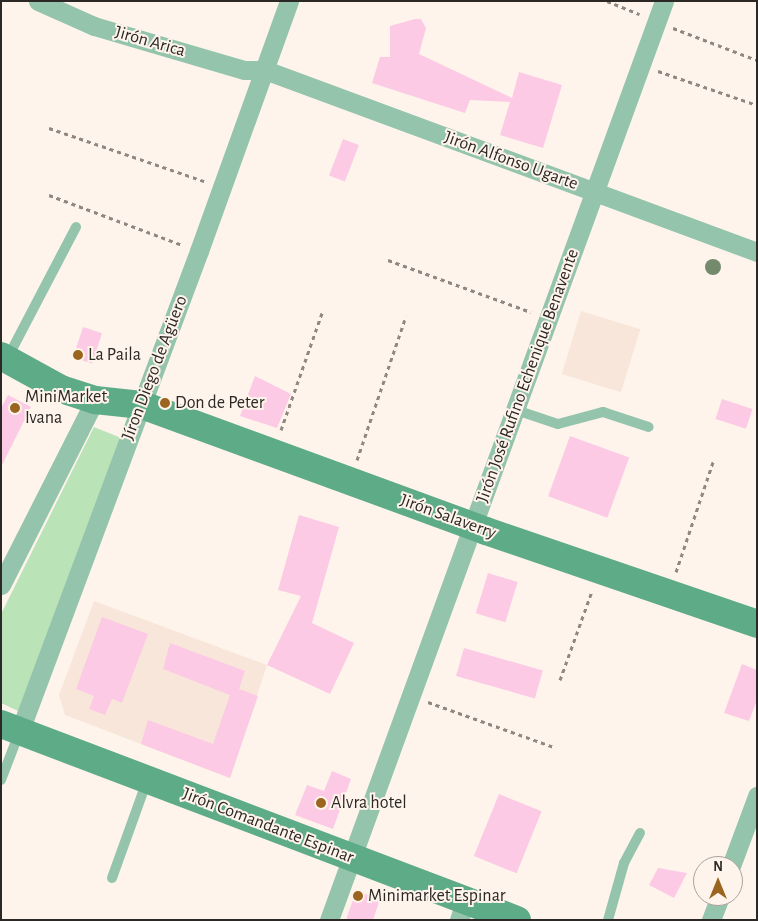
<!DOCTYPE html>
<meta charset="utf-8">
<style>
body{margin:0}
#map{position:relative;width:758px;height:921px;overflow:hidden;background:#fff4ec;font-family:"Alegreya Sans",sans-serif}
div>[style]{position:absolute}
.built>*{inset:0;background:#f7e6d9;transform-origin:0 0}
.green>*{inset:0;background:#bbe3b8}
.building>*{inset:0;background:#fccae4;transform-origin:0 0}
.path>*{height:3px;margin-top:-1.5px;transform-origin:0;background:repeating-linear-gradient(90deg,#8e8782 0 4px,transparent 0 8px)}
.lane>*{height:10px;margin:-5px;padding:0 5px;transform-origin:5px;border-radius:5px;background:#94c5ac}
.street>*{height:19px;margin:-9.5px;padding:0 9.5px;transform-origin:9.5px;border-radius:9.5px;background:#94c5ac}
.secondary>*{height:28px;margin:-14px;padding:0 14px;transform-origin:14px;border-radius:14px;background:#5eac87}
.trees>*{width:16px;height:16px;margin:-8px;border-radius:50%;background:#748a6d}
.dots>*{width:14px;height:14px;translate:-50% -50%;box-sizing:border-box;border:2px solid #fff4ec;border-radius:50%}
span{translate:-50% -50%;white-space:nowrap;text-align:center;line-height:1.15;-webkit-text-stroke:4px #fff4ec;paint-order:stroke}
.street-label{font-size:18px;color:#2c2825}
.poi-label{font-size:18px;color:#2c2825}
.left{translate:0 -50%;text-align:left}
.frame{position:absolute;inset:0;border:2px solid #2c2825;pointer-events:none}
.north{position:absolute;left:693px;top:856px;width:50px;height:50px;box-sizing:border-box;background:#fff4ec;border:1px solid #aba29c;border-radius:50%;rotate:0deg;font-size:14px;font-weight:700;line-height:20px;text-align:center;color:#2c2825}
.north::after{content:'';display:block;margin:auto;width:18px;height:22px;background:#9b651f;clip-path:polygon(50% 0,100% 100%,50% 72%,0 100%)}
</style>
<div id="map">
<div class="built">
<div style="left:581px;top:311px;width:62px;height:66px;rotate:17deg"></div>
<div style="clip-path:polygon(94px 601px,267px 665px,230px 778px,65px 715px,59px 695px)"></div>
</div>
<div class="green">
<div style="clip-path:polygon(94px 427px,124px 439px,18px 711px,1px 703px,1px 614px)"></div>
</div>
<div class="building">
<div style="clip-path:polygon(415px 19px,421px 19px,426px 28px,419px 54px,512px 98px,519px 72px,562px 85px,543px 148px,500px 135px,510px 102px,470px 100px,465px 113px,372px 83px,380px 57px,390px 57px,390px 26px)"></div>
<div style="left:343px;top:139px;width:17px;height:39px;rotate:21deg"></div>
<div style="left:83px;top:327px;width:20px;height:32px;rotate:18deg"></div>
<div style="clip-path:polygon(255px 376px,291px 394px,277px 428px,240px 416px)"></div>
<div style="clip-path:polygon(8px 395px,31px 407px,1px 467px,1px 408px)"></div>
<div style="left:722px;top:399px;width:32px;height:21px;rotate:18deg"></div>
<div style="left:570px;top:436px;width:63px;height:64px;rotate:20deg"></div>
<div style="clip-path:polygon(299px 515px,339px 527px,312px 623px,354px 643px,330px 694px,267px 665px,301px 596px,278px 590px)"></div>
<div style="left:488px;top:573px;width:31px;height:42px;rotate:17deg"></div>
<div style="clip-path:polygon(102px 617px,148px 634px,122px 703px,112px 699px,105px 715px,89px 709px,94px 696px,76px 689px)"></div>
<div style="clip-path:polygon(170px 643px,245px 671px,239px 689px,258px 696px,230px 778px,141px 744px,148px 720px,213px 744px,230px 695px,163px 669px)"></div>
<div style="left:464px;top:648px;width:82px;height:29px;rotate:16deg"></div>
<div style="clip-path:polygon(742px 664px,757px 670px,757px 700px,749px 721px,724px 713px)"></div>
<div style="clip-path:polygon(332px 771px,351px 779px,333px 829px,295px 815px,307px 785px,324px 791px)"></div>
<div style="left:499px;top:794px;width:46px;height:67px;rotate:22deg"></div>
<div style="clip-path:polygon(658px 868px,687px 873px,674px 898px,649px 885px)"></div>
<div style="clip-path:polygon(356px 891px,380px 899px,373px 920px,346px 920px)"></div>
</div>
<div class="path">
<div style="left:607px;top:1px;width:35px;rotate:22deg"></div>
<div style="left:673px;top:28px;width:90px;rotate:20.9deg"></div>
<div style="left:658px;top:71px;width:105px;rotate:19deg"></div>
<div style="left:49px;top:128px;width:164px;rotate:18.9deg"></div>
<div style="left:49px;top:195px;width:142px;rotate:20.6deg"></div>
<div style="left:388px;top:260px;width:152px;rotate:20deg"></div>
<div style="left:281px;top:430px;width:124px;rotate:-70.7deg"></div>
<div style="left:357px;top:460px;width:152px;rotate:-71.2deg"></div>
<div style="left:676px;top:572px;width:119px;rotate:-71.4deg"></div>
<div style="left:560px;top:680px;width:95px;rotate:-70.2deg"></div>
<div style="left:428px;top:702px;width:134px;rotate:19.7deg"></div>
</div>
<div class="lane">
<div style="left:7px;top:359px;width:149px;rotate:-62.4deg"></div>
<div style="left:516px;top:410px;width:44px;rotate:18.4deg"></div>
<div style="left:558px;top:424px;width:47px;rotate:-14.9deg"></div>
<div style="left:603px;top:412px;width:48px;rotate:18.1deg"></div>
<div style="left:1px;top:780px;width:50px;rotate:-69deg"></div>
<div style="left:112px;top:878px;width:103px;rotate:-70.2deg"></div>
<div style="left:608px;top:920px;width:59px;rotate:-74.3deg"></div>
<div style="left:624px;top:863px;width:34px;rotate:-62deg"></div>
</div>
<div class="street">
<div style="left:38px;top:1px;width:61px;rotate:24.1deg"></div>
<div style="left:94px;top:26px;width:156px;rotate:16.3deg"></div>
<div style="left:244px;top:70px;width:21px"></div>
<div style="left:265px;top:70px;width:525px;rotate:20.3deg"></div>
<div style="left:1px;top:585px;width:208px;rotate:-63.1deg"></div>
<div style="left:19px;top:733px;width:515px;rotate:-69.52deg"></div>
<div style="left:199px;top:251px;width:266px;rotate:-70.2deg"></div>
<div style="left:731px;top:866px;width:75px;rotate:-69.6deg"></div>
<div style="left:329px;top:920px;width:978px;rotate:-69.97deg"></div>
<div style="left:459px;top:920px;width:20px;rotate:-72deg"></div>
<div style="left:711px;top:920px;width:26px;rotate:-69deg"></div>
</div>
<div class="secondary">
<div style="left:1px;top:356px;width:68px;rotate:28.8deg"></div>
<div style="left:61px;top:389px;width:36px;rotate:18deg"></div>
<div style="left:95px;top:400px;width:47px;rotate:6.1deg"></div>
<div style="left:142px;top:405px;width:366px;rotate:20.1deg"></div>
<div style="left:486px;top:531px;width:287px;rotate:18.9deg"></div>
<div style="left:1px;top:724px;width:552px;rotate:20.8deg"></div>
</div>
<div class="trees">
<div style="left:713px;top:267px"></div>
</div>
<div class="dots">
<div style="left:78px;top:355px;background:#9b651f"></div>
<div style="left:165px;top:403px;background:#9b651f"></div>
<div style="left:15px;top:408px;background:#9b651f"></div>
<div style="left:321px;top:803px;background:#9b651f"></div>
<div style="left:358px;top:896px;background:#9b651f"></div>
</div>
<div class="street-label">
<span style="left:150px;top:42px;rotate:16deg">Jirón Arica</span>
<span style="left:511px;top:161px;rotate:20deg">Jirón Alfonso Ugarte</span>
<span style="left:155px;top:368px;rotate:-69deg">Jíron Diego de Agüero</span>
<span style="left:528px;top:376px;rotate:-70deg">Jirón José Rufino Echenique Benavente</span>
<span style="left:448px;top:517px;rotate:20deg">Jirón Salaverry</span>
<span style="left:268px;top:826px;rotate:21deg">Jirón Comandante Espinar</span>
</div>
<div class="poi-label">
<span class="left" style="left:88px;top:355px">La Paila</span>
<span class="left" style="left:25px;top:408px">MiniMarket<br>Ivana</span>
<span class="left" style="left:175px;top:403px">Don de Peter</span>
<span class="left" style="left:331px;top:803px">Alvra hotel</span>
<span class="left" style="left:368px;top:896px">Minimarket Espinar</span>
</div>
<div class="frame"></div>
<div class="north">N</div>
</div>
